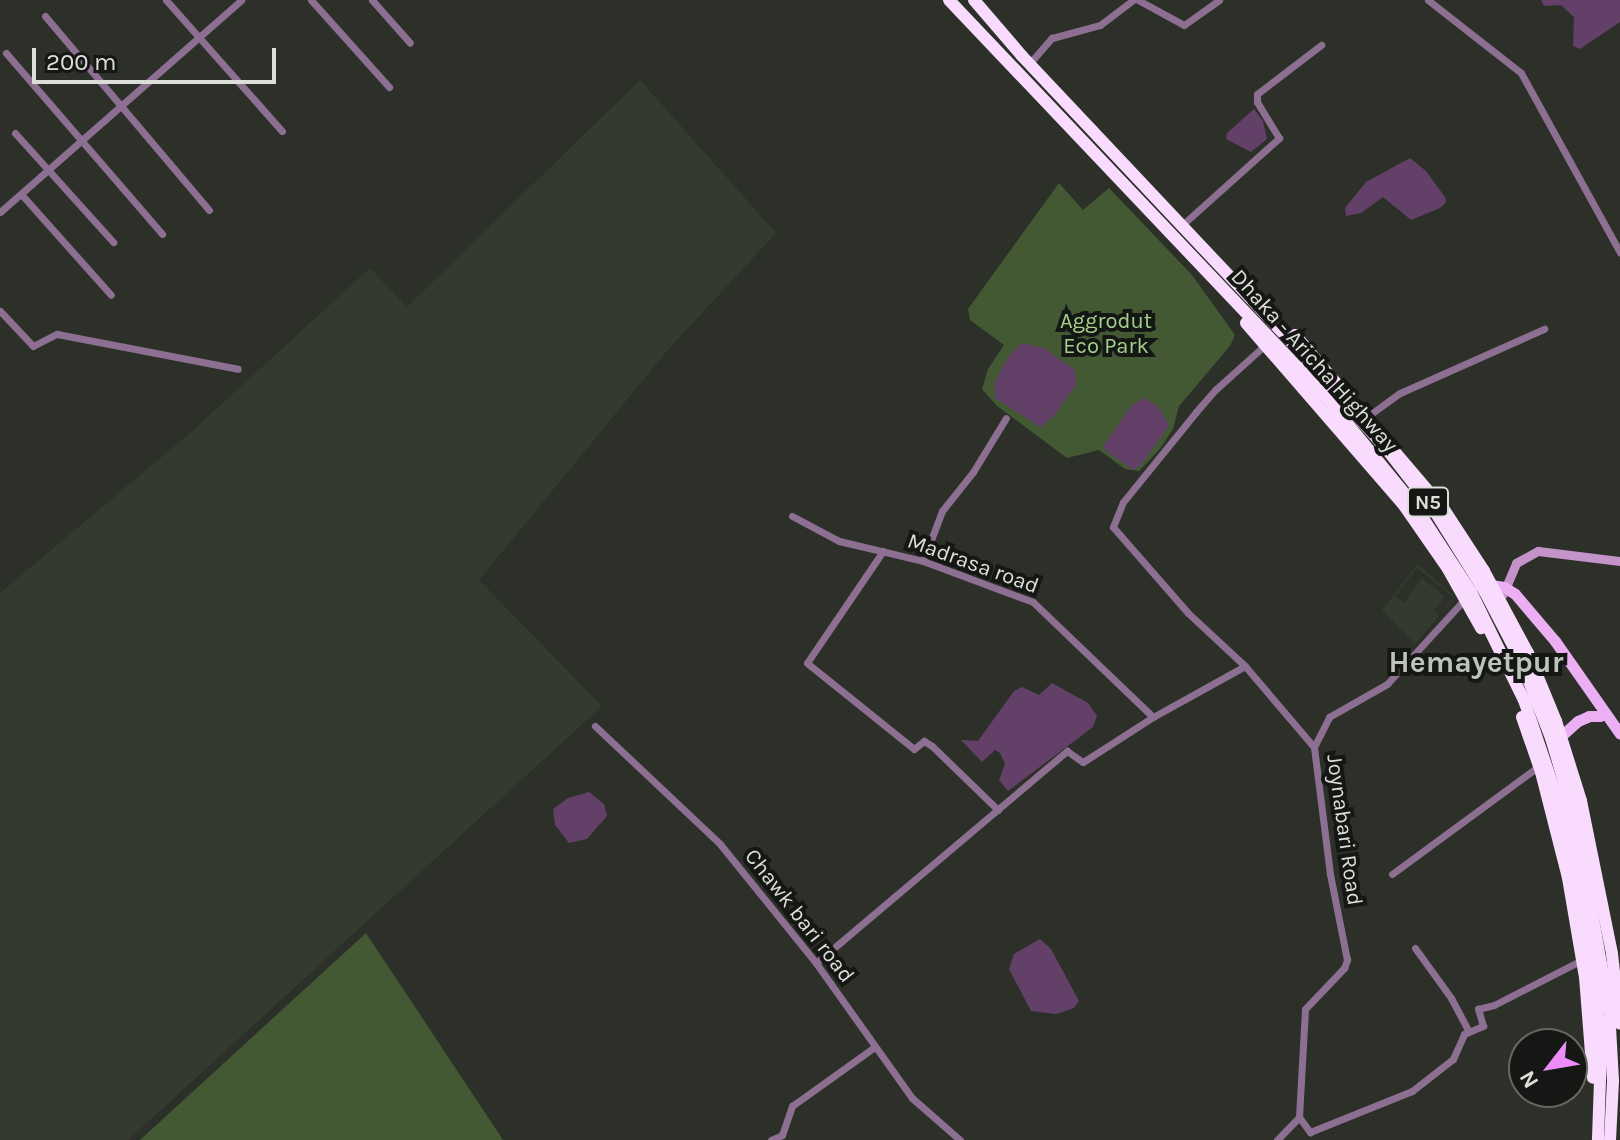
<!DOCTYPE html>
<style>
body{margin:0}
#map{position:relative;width:1620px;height:1140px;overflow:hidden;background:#2c3029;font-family:Karla,sans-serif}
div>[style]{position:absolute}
.built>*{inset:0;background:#333b2f}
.green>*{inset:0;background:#425934}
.water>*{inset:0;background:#634067}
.street>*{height:7px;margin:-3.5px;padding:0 3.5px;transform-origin:3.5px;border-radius:3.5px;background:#8d6f91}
.secondary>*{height:9px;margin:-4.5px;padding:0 4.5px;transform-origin:4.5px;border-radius:4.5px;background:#c393c9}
.primary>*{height:11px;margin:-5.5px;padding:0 5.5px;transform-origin:5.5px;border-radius:5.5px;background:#edaff4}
.highway>*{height:12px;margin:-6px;padding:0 6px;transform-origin:6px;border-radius:6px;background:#f9dbfd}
span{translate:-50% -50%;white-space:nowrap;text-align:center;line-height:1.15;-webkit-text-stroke:8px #151714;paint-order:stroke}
.shield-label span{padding:2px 6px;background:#151714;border:2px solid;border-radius:6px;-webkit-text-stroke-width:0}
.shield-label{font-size:20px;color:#dcdeda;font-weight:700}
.park-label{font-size:22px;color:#a4d08a}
.street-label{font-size:22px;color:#dcdeda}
.district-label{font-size:30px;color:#bec3bb;font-weight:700}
.north{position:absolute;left:1508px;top:1028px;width:80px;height:80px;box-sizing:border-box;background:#151714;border:2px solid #656763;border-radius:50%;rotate:239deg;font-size:22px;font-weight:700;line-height:32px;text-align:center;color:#dcdeda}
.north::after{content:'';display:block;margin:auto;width:28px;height:36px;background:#ed8cf9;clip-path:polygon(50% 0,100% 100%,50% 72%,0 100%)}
.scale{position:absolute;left:32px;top:48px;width:244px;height:36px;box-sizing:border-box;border:4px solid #dcdeda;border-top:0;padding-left:10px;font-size:24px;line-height:28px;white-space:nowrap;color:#dcdeda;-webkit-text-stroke:6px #151714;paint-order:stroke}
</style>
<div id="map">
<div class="built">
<div style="clip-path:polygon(640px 80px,776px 233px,666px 352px,479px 580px,602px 706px,128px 1140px,0 1140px,0 593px,189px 434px,370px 268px,407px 307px)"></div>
<div style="clip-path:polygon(evenodd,1418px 564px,1455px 597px,1415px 644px,1382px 610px,1418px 564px,1417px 568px,1453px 597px,1439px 615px,1434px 610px,1445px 597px,1422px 578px,1404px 603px,1395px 596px,1417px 568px)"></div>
</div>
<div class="green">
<div style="clip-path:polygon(1059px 183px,1083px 210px,1109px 188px,1192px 275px,1235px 335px,1230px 346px,1179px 406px,1173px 429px,1160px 449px,1139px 471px,1125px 469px,1099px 450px,1067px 458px,997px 406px,982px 389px,988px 369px,1004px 345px,970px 320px,968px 309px)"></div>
<div style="clip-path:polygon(366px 933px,503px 1140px,140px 1140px,152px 1129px)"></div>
</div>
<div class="water">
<div style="clip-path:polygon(1541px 0,1620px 0,1620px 22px,1580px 49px,1573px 46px,1574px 17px,1561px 5px,1544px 6px)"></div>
<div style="clip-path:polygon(1254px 109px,1263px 121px,1267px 139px,1251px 152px,1226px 139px,1227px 133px)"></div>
<div style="clip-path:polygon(1410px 158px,1426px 171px,1445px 197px,1446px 202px,1440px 208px,1411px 220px,1383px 197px,1361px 213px,1346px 216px,1345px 208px,1366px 182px)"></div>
<div style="clip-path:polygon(1022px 343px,1044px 348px,1075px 370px,1076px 385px,1053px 417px,1040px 427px,995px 398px,995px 381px,1009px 356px)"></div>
<div style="clip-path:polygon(1144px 398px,1159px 407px,1169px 426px,1140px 466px,1133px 470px,1106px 451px,1104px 445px,1132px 405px)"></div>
<div style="clip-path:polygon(1052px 683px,1088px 703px,1097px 716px,1093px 727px,1008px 791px,999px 780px,1005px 764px,1000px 753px,995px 750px,982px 762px,961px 740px,978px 741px,1014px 691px,1022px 687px,1039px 695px)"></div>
<div style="clip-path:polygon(589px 792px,604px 804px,607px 816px,587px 839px,569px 843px,555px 825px,553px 809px,568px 798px)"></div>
<div style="clip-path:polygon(1040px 939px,1051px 949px,1079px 1001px,1074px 1008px,1056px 1014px,1031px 1011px,1009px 969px,1014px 954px)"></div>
</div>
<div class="street">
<div style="left:166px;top:0;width:175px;rotate:48.5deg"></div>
<div style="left:311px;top:0;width:117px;rotate:48.1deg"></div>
<div style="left:372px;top:0;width:57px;rotate:48.5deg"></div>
<div style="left:1138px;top:0;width:52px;rotate:28.5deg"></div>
<div style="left:1184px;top:25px;width:43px;rotate:-35.5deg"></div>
<div style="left:1428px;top:0;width:118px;rotate:38.1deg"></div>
<div style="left:1521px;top:73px;width:205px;rotate:61.1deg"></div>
<div style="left:45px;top:16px;width:254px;rotate:49.8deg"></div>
<div style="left:6px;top:53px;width:239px;rotate:49.2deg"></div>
<div style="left:1029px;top:64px;width:35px;rotate:-49deg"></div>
<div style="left:1052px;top:38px;width:50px;rotate:-15.2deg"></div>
<div style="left:1100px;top:25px;width:41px;rotate:-37.1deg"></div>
<div style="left:15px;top:133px;width:147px;rotate:48deg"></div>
<div style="left:21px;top:194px;width:135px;rotate:48.3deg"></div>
<div style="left:0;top:212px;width:321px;rotate:-41.3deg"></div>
<div style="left:1181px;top:226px;width:132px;rotate:-41.9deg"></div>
<div style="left:1279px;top:138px;width:42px;rotate:-121.4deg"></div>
<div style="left:1257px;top:102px;width:8px;rotate:-90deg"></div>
<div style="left:1257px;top:94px;width:81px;rotate:-37.4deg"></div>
<div style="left:0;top:311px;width:48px;rotate:46.7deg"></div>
<div style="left:33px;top:346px;width:27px;rotate:-27deg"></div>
<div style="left:57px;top:334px;width:184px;rotate:10.9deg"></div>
<div style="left:1265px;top:345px;width:67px;rotate:138deg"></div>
<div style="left:1215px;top:390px;width:29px;rotate:131deg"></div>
<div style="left:1196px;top:412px;width:116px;rotate:129deg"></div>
<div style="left:1123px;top:502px;width:27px;rotate:112deg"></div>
<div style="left:1113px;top:527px;width:114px;rotate:48.9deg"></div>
<div style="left:1188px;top:613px;width:78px;rotate:42.9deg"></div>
<div style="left:1245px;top:666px;width:106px;rotate:49.6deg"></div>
<div style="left:1368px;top:416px;width:39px;rotate:-36deg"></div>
<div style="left:1400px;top:393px;width:158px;rotate:-24deg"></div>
<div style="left:792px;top:516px;width:53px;rotate:28deg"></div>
<div style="left:839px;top:541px;width:86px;rotate:13.4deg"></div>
<div style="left:923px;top:561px;width:117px;rotate:20.4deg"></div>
<div style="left:1033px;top:602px;width:166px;rotate:43.8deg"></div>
<div style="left:883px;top:551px;width:135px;rotate:124.2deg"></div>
<div style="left:807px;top:663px;width:137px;rotate:38.8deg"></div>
<div style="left:914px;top:749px;width:13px;rotate:-39deg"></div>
<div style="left:924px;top:741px;width:9px;rotate:32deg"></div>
<div style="left:932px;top:746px;width:92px;rotate:44.1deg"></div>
<div style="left:923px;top:561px;width:53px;rotate:-69.2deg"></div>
<div style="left:942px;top:511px;width:50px;rotate:-51.5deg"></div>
<div style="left:973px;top:472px;width:63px;rotate:-58.6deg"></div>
<div style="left:595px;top:726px;width:172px;rotate:43.3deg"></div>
<div style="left:720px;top:844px;width:153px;rotate:51.1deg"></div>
<div style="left:816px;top:963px;width:166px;rotate:54.6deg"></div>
<div style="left:912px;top:1098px;width:64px;rotate:41.2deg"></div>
<div style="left:1392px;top:874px;width:182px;rotate:-36.3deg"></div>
<div style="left:1415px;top:948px;width:62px;rotate:54.2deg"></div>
<div style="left:1451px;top:998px;width:38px;rotate:62deg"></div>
<div style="left:816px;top:963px;width:329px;rotate:-40.2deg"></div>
<div style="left:1067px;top:751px;width:19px;rotate:35deg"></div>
<div style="left:1083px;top:762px;width:83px;rotate:-32.7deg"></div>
<div style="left:1153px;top:717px;width:105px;rotate:-29deg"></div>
<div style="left:1299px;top:1117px;width:108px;rotate:-86.8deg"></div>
<div style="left:1305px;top:1009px;width:57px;rotate:-46.4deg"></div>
<div style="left:1344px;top:968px;width:9px;rotate:-69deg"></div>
<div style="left:1347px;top:960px;width:88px;rotate:-101.2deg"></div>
<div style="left:1330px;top:874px;width:128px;rotate:-97.2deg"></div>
<div style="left:1314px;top:747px;width:34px;rotate:-63deg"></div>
<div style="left:1329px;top:717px;width:67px;rotate:-29.6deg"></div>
<div style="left:1387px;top:684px;width:115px;rotate:-47.5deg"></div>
<div style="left:1299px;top:1117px;width:19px;rotate:54deg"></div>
<div style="left:1310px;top:1132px;width:110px;rotate:-21.9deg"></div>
<div style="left:1412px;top:1091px;width:52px;rotate:-38deg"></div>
<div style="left:1453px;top:1059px;width:27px;rotate:-66deg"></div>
<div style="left:1464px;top:1034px;width:21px;rotate:-23deg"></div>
<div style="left:1483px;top:1026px;width:18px;rotate:-106deg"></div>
<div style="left:1478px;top:1009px;width:16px;rotate:-14deg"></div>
<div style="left:1494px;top:1005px;width:99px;rotate:-27.1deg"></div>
<div style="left:771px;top:1140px;width:12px;rotate:-24deg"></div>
<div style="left:782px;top:1135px;width:31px;rotate:-71deg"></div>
<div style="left:792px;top:1106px;width:100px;rotate:-35.6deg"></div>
<div style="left:1277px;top:1140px;width:32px;rotate:-46deg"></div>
</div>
<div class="secondary">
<div style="left:1503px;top:594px;width:34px;rotate:-67deg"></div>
<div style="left:1516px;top:563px;width:25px;rotate:-29deg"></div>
<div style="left:1538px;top:551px;width:83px;rotate:7deg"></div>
</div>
<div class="primary">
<div style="left:1491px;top:585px;width:13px;rotate:9deg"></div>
<div style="left:1504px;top:587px;width:13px;rotate:32deg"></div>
<div style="left:1515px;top:594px;width:62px;rotate:49.6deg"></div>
<div style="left:1555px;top:641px;width:113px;rotate:55deg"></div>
<div style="left:1560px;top:737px;width:24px;rotate:-42deg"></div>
<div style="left:1578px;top:721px;width:12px;rotate:-24deg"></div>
<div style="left:1589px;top:716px;width:11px"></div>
</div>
<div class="highway">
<div style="left:949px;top:0;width:545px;rotate:46.49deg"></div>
<div style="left:1324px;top:395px;width:144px;rotate:50.7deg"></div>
<div style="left:1415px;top:506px;width:103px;rotate:56.9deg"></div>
<div style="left:1471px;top:592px;width:120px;rotate:63.9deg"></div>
<div style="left:1524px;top:700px;width:125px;rotate:71.3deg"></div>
<div style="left:1564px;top:818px;width:169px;rotate:79.4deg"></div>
<div style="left:1595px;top:984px;width:68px;rotate:85deg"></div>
<div style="left:1601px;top:1052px;width:88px;rotate:92deg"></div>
<div style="left:974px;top:0;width:74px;rotate:49.4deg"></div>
<div style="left:1022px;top:56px;width:394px;rotate:46.7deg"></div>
<div style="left:1292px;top:343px;width:146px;rotate:48.3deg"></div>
<div style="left:1389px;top:452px;width:73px;rotate:52.2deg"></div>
<div style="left:1434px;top:510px;width:97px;rotate:58.1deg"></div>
<div style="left:1485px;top:592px;width:78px;rotate:62.4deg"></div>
<div style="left:1521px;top:661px;width:83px;rotate:68.7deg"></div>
<div style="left:1551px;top:738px;width:88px;rotate:73.4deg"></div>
<div style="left:1576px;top:822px;width:190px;rotate:80deg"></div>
<div style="left:1609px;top:1009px;width:72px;rotate:86.8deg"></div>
<div style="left:1613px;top:1081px;width:59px;rotate:92.9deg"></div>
<div style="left:1246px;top:323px;width:240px;rotate:49.1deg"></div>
<div style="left:1403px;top:504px;width:79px;rotate:55.3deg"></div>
<div style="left:1448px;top:569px;width:68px;rotate:60.8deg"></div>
<div style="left:1295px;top:335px;width:228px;rotate:49.5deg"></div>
<div style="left:1443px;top:508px;width:75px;rotate:56.9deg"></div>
<div style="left:1484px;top:571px;width:93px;rotate:61.8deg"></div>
<div style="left:1528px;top:653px;width:74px;rotate:67.6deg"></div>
<div style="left:1556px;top:721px;width:84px;rotate:72.6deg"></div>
<div style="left:1581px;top:801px;width:156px;rotate:78.5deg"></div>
<div style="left:1612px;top:954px;width:70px;rotate:83.5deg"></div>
<div style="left:1522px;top:717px;width:58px;rotate:70.9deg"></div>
<div style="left:1541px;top:772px;width:109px;rotate:75.7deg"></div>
<div style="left:1568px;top:878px;width:100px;rotate:80.3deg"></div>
<div style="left:1585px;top:977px;width:101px;rotate:85.5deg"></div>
</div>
<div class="shield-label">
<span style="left:1428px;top:502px">N5</span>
</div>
<div class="park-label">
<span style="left:1106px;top:334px">Aggrodut<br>Eco Park</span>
</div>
<div class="street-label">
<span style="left:1314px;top:361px;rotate:48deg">Dhaka - Aricha Highway</span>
<span style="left:973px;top:564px;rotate:20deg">Madrasa road</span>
<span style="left:1344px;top:830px;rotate:82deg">Joynabari Road</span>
<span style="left:799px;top:916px;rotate:52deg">Chawk bari road</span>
</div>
<div class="district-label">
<span style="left:1476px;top:662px">Hemayetpur</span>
</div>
<div class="north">N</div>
<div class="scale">200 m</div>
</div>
